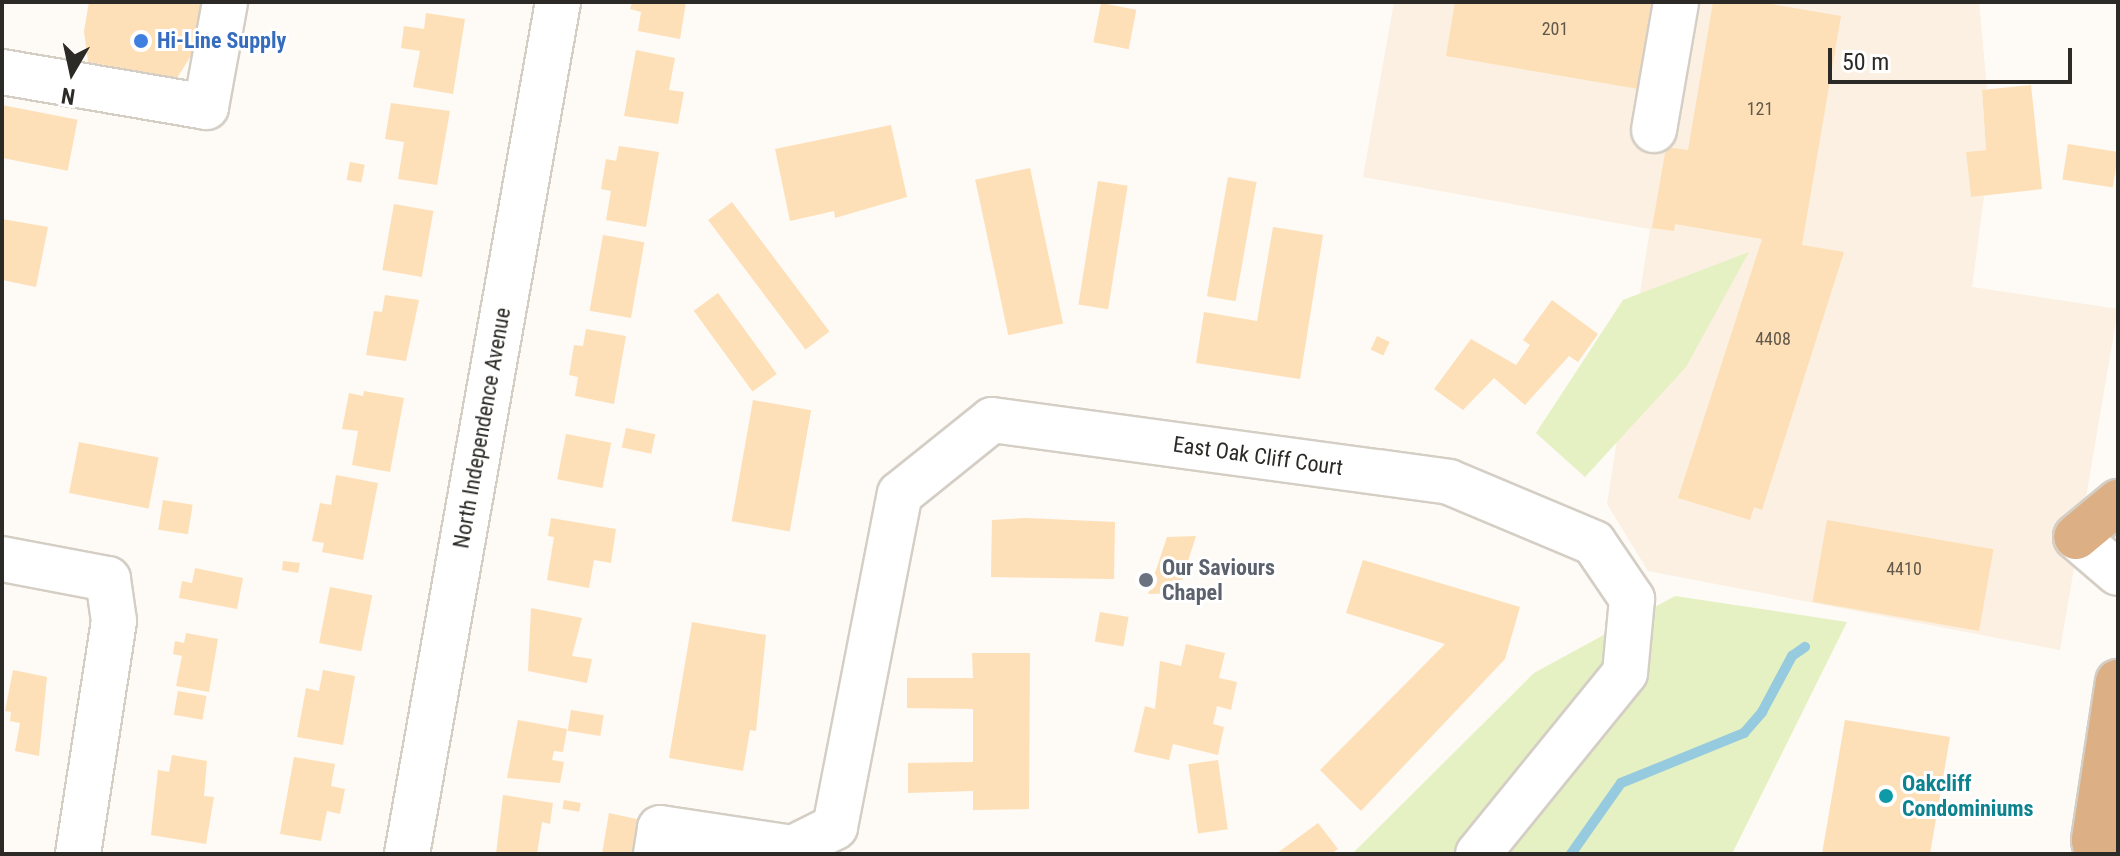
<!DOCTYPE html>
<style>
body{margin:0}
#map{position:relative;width:2120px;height:856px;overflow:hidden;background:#fefaf5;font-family:"Roboto Condensed",sans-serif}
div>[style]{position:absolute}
.built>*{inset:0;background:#fbf0e1}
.green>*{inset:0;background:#e5f1c3}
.stream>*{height:10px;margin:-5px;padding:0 5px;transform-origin:5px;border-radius:5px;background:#95cadf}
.building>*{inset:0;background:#fee0b8;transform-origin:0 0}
.roads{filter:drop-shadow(2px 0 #d4cec5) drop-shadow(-2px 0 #d4cec5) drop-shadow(0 2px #d4cec5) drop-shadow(0 -2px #d4cec5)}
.minor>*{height:44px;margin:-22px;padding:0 22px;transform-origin:22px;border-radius:22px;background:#fff}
.major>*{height:44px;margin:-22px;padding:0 22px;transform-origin:22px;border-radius:22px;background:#dcaf84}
.dots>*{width:22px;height:22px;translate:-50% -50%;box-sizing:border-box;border:4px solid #fff;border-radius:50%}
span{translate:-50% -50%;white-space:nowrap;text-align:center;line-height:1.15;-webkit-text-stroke:6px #fff;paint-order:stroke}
.number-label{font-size:18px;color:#60584a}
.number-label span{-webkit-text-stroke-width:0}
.shop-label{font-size:22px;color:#366cbe;font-weight:700}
.left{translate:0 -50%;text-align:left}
.street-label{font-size:22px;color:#2c2a26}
.worship-label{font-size:22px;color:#5b616d;font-weight:700}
.culture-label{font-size:22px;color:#0d838f;font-weight:700}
.frame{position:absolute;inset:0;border:4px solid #2c2a26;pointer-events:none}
.north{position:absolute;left:32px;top:32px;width:80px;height:80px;-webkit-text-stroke:6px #fff;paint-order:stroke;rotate:189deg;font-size:22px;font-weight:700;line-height:32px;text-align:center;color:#2c2a26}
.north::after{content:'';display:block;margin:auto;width:28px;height:36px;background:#2c2a26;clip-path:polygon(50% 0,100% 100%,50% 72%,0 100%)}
.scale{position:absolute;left:1828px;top:48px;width:244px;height:36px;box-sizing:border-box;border:4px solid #2c2a26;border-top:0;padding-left:10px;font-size:24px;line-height:28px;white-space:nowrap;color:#2c2a26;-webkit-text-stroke:6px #fff;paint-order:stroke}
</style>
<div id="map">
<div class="built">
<div style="clip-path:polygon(1394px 2px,1979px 2px,1987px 89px,1982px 91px,1986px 150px,1966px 152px,1971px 197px,1984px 196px,1972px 287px,2118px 309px,2060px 650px,1648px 571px,1607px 504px,1650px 229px,1363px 177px)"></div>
</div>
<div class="green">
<div style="clip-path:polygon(1749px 252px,1686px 367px,1585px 477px,1536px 433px,1623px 300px)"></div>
<div style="clip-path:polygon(1675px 596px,1847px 622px,1732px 854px,1352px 854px,1534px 673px)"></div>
</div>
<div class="stream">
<div style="left:1571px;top:854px;width:87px;rotate:-54.8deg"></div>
<div style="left:1621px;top:783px;width:133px;rotate:-22.1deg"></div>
<div style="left:1744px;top:733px;width:28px;rotate:-49deg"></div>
<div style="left:1762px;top:712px;width:64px;rotate:-61.8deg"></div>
<div style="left:1792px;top:656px;width:16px;rotate:-35deg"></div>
</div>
<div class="building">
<div style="clip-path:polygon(89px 2px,203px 2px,194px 51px,177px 78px,88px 62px,84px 31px)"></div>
<div style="clip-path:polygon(632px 2px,686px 2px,680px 39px,638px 31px,641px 12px,630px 9px)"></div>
<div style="clip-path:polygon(1455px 2px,1665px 2px,1650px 91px,1446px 56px)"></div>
<div style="clip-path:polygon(1713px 2px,1759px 2px,1841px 16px,1802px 245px,1844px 252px,1762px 510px,1754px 507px,1750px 520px,1678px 498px,1762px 239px,1675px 224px,1674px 231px,1652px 228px,1666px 147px,1688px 150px)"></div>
<div style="left:1101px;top:3px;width:36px;height:40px;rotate:11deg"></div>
<div style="clip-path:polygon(426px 13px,465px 19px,453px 94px,413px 87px,420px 51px,401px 48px,404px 26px,424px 29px)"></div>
<div style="clip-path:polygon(636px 50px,675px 58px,669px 90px,684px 92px,678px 124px,624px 116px)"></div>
<div style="clip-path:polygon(2031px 85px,2042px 189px,1971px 197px,1966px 152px,1986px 150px,1982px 90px)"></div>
<div style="clip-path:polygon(391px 103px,450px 111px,437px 185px,398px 179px,404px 142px,385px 139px)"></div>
<div style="left:2px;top:105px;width:77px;height:52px;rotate:11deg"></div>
<div style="clip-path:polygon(891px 125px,907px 197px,835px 218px,834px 211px,790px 221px,775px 149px)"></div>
<div style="left:2068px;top:144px;width:51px;height:36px;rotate:9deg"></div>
<div style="clip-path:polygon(619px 146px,659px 152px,646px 227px,606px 220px,611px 191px,601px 189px,606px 159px,616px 161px)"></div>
<div style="left:350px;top:162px;width:15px;height:18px;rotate:11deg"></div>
<div style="left:1030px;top:168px;width:159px;height:56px;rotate:78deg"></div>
<div style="left:1228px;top:177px;width:29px;height:121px;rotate:10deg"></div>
<div style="left:1098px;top:181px;width:30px;height:125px;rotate:9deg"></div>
<div style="left:732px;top:202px;width:162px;height:30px;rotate:53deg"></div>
<div style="left:394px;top:204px;width:40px;height:67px;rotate:10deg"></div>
<div style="clip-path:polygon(2px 219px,48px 227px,36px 287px,2px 280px)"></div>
<div style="clip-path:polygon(1273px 227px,1323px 235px,1300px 379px,1196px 363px,1204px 312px,1257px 321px)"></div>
<div style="left:603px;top:235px;width:42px;height:77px;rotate:10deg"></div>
<div style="left:718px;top:293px;width:100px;height:30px;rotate:54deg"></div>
<div style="clip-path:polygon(385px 295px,419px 300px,406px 361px,366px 355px,374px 311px,382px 312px)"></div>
<div style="clip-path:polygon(1552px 300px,1598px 334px,1578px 362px,1569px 356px,1525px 405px,1494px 378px,1463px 410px,1434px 389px,1471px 339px,1516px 365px,1530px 345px,1523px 340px)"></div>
<div style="clip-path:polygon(586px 329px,626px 336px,614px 404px,575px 396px,578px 377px,569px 375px,574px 345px,583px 346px)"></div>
<div style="left:1377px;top:336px;width:14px;height:15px;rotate:25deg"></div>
<div style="clip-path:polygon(364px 391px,404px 398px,390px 472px,352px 465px,358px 431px,342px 429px,349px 393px,363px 396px)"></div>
<div style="left:753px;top:400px;width:59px;height:123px;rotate:10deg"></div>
<div style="left:626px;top:428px;width:30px;height:20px;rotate:12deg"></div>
<div style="left:566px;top:434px;width:46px;height:46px;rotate:11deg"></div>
<div style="left:79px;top:442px;width:81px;height:52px;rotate:11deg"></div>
<div style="clip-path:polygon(336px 475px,378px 483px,363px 560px,322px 552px,324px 543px,312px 541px,320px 503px,331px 505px)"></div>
<div style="left:163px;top:500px;width:30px;height:30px;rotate:9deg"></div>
<div style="clip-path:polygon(551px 518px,616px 529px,611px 563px,594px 560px,589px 588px,547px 580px,554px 537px,548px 536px)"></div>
<div style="clip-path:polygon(1026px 518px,1115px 522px,1114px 579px,991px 577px,992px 520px)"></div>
<div style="left:1827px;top:520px;width:169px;height:83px;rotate:10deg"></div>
<div style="clip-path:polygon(1196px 536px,1178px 593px,1148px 594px,1167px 537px)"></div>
<div style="clip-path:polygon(1363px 560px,1520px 607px,1505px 659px,1361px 811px,1320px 770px,1445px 644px,1346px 613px)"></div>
<div style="clip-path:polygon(283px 561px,300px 563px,298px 573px,282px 570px)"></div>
<div style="clip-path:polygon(195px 568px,243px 578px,237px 609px,179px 598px,182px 581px,192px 583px)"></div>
<div style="left:330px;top:587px;width:43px;height:57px;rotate:11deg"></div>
<div style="clip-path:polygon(531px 608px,582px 618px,572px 656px,592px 659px,587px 683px,528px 671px)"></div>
<div style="left:1100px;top:612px;width:29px;height:30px;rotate:10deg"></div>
<div style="clip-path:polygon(692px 622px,766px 635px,756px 731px,750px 730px,743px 771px,669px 758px)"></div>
<div style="clip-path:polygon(186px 633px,218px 639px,209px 692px,176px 686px,182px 656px,173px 654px,175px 641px,184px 643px)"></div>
<div style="clip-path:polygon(1186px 644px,1225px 653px,1219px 678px,1237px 682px,1231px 710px,1217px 706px,1213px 724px,1224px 727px,1218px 755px,1173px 744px,1169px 760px,1134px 752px,1145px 706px,1155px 709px,1160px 661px,1181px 666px)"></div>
<div style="clip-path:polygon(972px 653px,1030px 653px,1029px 809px,973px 810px,973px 791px,908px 793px,908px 763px,973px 762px,973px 709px,907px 708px,907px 678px,973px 678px)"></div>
<div style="clip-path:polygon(13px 670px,47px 677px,39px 756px,15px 751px,20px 723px,10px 721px,11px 712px,5px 711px)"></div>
<div style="clip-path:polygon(323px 670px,355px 676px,343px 745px,297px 737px,306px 688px,319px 691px)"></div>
<div style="left:178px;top:691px;width:29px;height:24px;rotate:10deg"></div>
<div style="left:571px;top:710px;width:33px;height:21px;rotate:9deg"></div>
<div style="clip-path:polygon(518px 720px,567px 729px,563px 752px,554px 751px,552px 760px,564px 762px,560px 783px,507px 778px)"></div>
<div style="clip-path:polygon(1845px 720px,1950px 737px,1930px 854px,1822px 854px)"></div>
<div style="clip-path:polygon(172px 755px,207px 761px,204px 796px,214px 797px,206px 844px,151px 835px,158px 770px,169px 772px)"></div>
<div style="clip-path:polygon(294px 757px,335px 764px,331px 786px,345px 789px,340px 814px,327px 811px,321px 841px,280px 834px)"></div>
<div style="left:1218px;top:760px;width:70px;height:30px;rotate:82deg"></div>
<div style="clip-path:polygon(503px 795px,553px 803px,550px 824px,542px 822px,537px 854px,496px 854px)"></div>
<div style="left:564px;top:800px;width:17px;height:9px;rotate:10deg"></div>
<div style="clip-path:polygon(609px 813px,641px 820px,635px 854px,602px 854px)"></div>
<div style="clip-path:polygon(1318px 823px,1338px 849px,1331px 854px,1276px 854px)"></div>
</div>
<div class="roads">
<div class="minor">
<div style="left:2px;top:72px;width:207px;rotate:9.7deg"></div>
<div style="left:206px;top:107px;width:107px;rotate:-79.7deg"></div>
<div style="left:1654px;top:130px;width:130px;rotate:-80.2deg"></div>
<div style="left:2076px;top:537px;width:55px;rotate:40.6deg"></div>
<div style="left:2px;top:559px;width:108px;rotate:10.7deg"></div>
<div style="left:108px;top:579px;width:42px;rotate:81.9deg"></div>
<div style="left:114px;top:621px;width:236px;rotate:98.8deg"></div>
<div style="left:407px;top:854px;width:865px;rotate:-79.95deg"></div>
<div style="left:656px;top:854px;width:26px;rotate:-81deg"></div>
<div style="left:660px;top:828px;width:134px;rotate:8.6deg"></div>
<div style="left:793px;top:848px;width:47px;rotate:-26.6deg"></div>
<div style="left:835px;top:827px;width:339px;rotate:-79deg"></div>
<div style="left:900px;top:494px;width:118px;rotate:-38.8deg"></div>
<div style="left:992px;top:420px;width:461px;rotate:7.7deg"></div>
<div style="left:1449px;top:482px;width:157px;rotate:22.8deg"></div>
<div style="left:1594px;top:543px;width:68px;rotate:55.8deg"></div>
<div style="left:1632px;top:599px;width:74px;rotate:95.4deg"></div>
<div style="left:1625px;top:673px;width:233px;rotate:129.1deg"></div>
</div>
<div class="major">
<div style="left:2076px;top:537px;width:55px;rotate:-39.8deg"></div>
<div style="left:2097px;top:854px;width:14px;rotate:-102deg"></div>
<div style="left:2094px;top:840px;width:160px;rotate:-81.4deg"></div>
</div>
</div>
<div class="dots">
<div style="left:141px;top:41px;background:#3f7fe0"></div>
<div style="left:1146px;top:580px;background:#6b7280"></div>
<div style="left:1886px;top:796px;background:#0f9aa8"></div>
</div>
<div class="number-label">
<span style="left:1555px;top:29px">201</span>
<span style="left:1760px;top:109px">121</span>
<span style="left:1773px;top:339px">4408</span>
<span style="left:1904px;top:569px">4410</span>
</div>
<div class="shop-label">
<span class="left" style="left:157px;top:41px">Hi-Line Supply</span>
</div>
<div class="street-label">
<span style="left:482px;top:428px;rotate:-80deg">North Independence Avenue</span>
<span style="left:1258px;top:456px;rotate:8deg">East Oak Cliff Court</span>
</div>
<div class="worship-label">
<span class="left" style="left:1162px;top:580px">Our Saviours<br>Chapel</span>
</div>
<div class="culture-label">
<span class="left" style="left:1902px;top:796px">Oakcliff<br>Condominiums</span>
</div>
<div class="frame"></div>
<div class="north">N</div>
<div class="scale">50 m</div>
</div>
